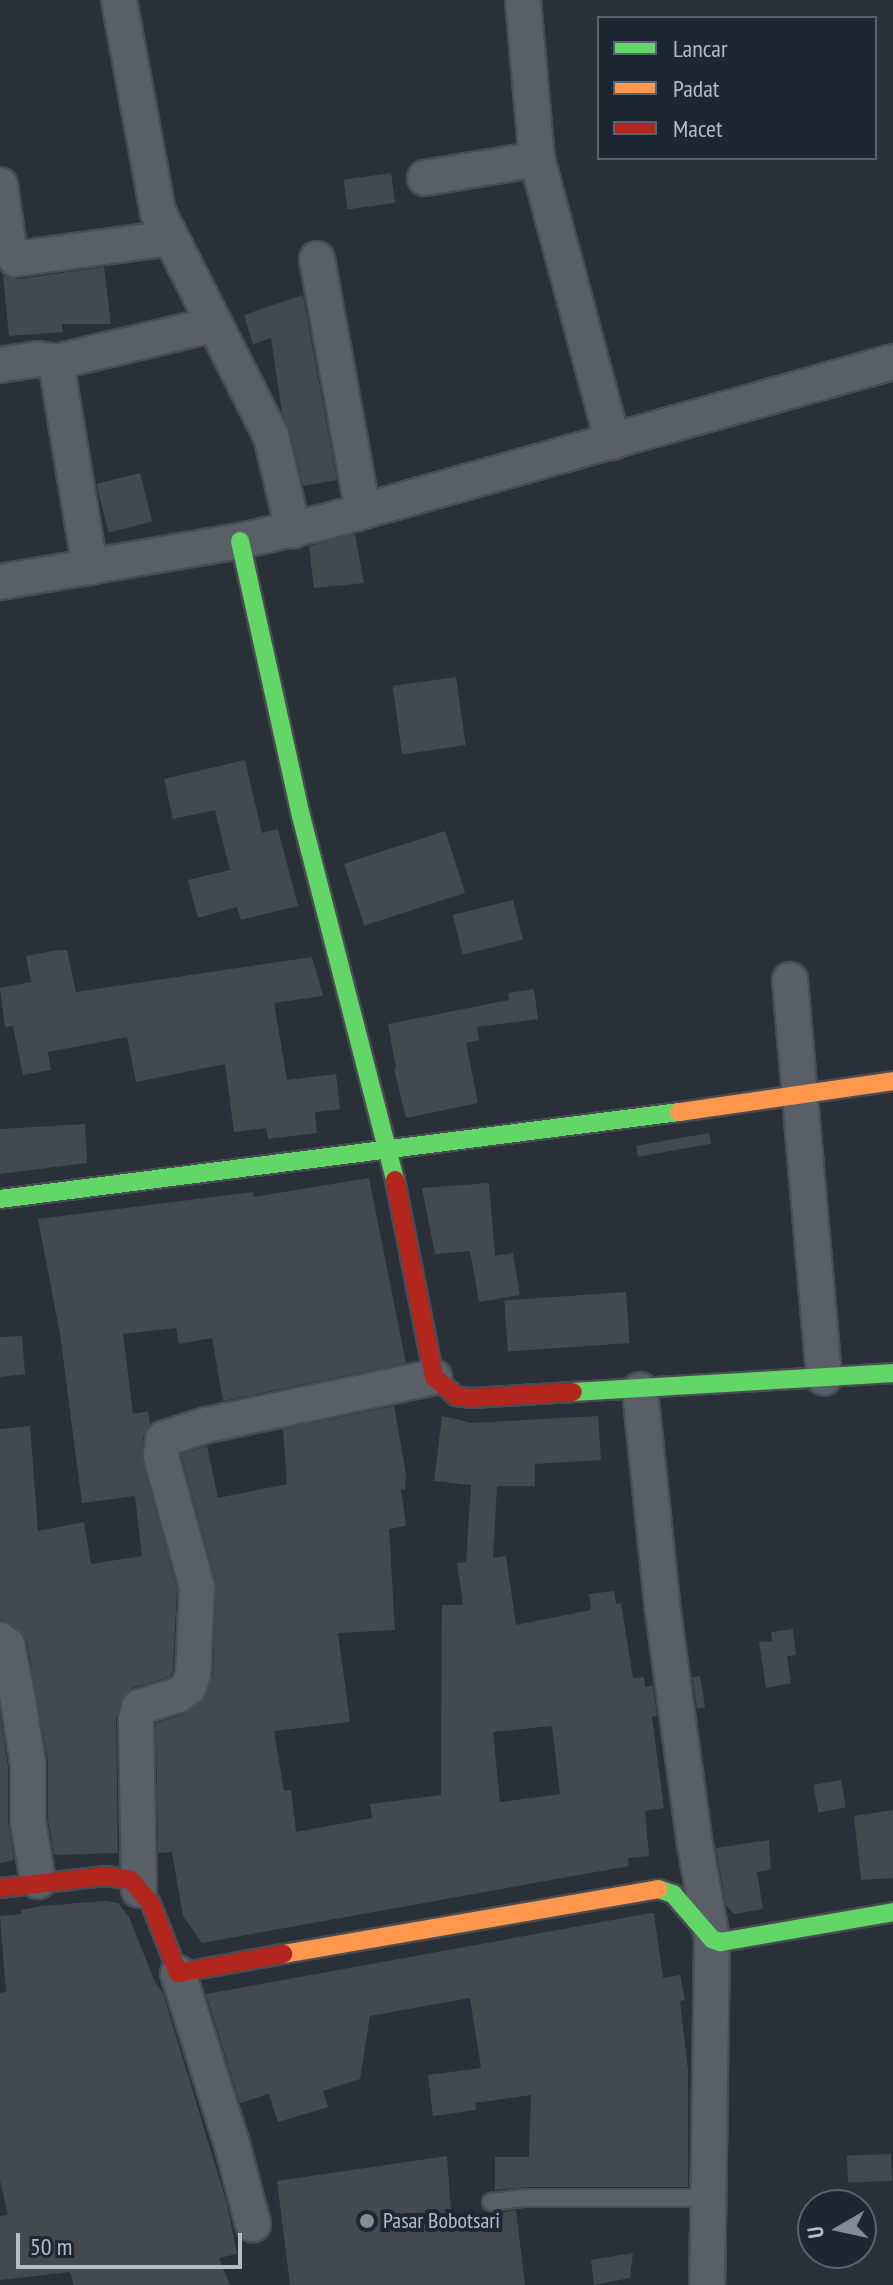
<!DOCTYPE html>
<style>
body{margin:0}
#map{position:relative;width:893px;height:2285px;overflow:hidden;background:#2a3038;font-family:"PT Sans Narrow",sans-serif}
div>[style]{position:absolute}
.building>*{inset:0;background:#444950;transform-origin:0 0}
.roads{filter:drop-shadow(2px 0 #484c53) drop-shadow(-2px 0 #484c53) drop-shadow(0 2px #484c53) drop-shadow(0 -2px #484c53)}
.lane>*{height:16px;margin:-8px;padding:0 8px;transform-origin:8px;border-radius:8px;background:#5a5e66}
.street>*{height:34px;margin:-17px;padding:0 17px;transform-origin:17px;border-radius:17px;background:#5a5e66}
.fast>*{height:18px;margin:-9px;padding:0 9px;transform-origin:9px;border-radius:9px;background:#63d668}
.slow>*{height:18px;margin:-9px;padding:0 9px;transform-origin:9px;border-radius:9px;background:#ff974d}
.jam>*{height:18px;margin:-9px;padding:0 9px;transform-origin:9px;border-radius:9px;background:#b3261e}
.dots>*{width:22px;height:22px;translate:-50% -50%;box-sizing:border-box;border:4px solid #1d2633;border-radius:50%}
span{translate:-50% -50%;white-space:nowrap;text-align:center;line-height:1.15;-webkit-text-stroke:8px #1d2633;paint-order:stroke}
.poi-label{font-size:22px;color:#b4bcc9}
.left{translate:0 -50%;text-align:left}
.legend{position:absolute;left:597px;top:16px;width:280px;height:144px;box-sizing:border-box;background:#1d2633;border:2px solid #59626f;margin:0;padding:10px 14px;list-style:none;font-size:24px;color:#b4bcc9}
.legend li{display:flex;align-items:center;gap:16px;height:40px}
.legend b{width:40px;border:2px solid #59626f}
.north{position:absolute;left:797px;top:2189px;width:80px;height:80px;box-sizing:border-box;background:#1d2633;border:2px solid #59626f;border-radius:50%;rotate:261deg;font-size:22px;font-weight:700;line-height:32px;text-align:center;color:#b4bcc9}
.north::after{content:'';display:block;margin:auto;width:28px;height:36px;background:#848b96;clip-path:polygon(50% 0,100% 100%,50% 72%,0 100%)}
.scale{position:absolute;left:16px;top:2233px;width:226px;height:36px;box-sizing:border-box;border:4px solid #b4bcc9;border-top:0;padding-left:10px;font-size:24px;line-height:28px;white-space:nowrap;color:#b4bcc9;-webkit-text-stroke:6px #1d2633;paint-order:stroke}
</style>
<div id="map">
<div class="building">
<div style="left:391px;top:173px;width:30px;height:48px;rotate:82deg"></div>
<div style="clip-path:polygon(104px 267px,111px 324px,62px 324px,63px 332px,9px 336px,3px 276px,19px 279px)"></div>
<div style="clip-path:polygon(303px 295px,337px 480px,303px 486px,290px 431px,282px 413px,271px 338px,253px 344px,244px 315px)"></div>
<div style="left:140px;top:473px;width:50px;height:45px;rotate:76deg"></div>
<div style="clip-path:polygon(355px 534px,364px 583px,314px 588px,309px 546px)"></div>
<div style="left:456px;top:677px;width:69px;height:64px;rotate:82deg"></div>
<div style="clip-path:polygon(245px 760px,262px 833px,278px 829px,298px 906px,241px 920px,237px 907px,198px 918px,188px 880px,230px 870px,215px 810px,173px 819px,164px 779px)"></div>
<div style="left:445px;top:831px;width:65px;height:106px;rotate:72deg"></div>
<div style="left:513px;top:900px;width:41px;height:62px;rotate:76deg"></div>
<div style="clip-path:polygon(58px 950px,67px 950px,76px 992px,312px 957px,323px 996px,274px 1003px,287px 1080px,336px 1074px,340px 1109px,315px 1112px,317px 1133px,268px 1139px,266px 1128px,234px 1132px,225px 1064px,136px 1082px,127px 1037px,48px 1052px,51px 1070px,23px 1075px,13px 1026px,5px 1027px,0 988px,31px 982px,26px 956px)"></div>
<div style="clip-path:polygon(534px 989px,538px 1019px,477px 1027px,479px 1040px,466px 1043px,478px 1103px,406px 1118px,394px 1069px,396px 1069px,388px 1024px,509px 1000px,508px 993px)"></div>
<div style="clip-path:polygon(85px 1124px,87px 1163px,0 1174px,0 1129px)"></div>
<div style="left:709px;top:1133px;width:11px;height:74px;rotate:80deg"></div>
<div style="clip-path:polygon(369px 1178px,406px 1363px,223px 1401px,212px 1338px,179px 1344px,176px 1328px,123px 1334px,133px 1414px,148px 1411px,150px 1424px,143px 1437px,142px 1461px,177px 1589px,173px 1671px,169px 1677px,132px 1688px,120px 1702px,116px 1719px,118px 1853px,54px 1855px,48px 1820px,48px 1761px,27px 1641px,19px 1629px,0 1620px,0 1429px,30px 1426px,38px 1531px,84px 1522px,91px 1564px,142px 1556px,135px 1496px,82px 1503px,60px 1334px,38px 1219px,253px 1192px,254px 1197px)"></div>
<div style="clip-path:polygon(489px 1183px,495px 1256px,513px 1253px,520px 1295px,479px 1302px,470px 1251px,435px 1254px,422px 1188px)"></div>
<div style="left:626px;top:1292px;width:51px;height:122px;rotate:86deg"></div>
<div style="clip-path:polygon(22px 1336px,25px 1374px,0 1377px,0 1337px)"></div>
<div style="clip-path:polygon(evenodd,394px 1406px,406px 1474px,405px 1490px,401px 1489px,406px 1526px,389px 1529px,395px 1630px,338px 1633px,350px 1722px,274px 1731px,284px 1791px,291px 1790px,296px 1832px,372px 1818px,370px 1804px,441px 1795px,442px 1605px,463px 1605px,457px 1563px,466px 1562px,471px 1485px,434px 1481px,442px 1416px,472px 1423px,598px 1416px,601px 1460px,535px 1464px,535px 1486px,497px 1486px,493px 1558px,506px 1556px,516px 1625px,591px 1610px,589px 1594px,614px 1591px,616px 1604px,621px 1603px,633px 1678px,644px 1677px,645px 1687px,653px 1686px,657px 1716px,652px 1717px,664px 1808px,645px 1811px,649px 1856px,628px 1858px,629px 1866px,202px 1943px,183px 1916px,172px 1852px,158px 1853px,156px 1723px,184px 1714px,199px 1704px,213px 1676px,216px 1582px,181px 1454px,207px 1446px,218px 1498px,287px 1484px,283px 1429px,394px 1406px,552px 1726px,560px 1794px,500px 1802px,493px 1732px,552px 1726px)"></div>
<div style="clip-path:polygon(793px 1629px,796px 1655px,787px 1656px,791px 1683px,766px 1688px,759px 1642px,772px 1641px,771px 1632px)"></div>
<div style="left:700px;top:1676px;width:32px;height:8px;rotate:81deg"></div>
<div style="clip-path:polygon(0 1714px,8px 1766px,8px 1822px,14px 1860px,0 1863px)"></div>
<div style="left:841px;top:1780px;width:28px;height:28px;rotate:80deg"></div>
<div style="clip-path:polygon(893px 1810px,893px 1878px,861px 1880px,854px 1816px)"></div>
<div style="clip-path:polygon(769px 1840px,771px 1869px,757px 1872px,763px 1909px,734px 1914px,726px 1905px,716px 1848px)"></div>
<div style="clip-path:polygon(105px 1901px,118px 1903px,129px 1917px,155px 1982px,163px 1993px,227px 2204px,237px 2254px,219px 2258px,230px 2285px,74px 2285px,70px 2272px,0 2280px,0 2216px,8px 2215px,0 2180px,0 1993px,6px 1992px,0 1916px,22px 1914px,21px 1910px,41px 1906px)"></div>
<div style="clip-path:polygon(651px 1913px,654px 1914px,663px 1978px,680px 1975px,685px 2000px,680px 2001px,688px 2070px,688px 2187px,525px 2187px,495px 2190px,495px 2157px,529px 2157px,531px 2095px,475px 2103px,476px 2110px,433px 2116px,428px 2075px,481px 2068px,470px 1998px,370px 2016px,360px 2079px,323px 2091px,328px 2107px,278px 2122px,269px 2094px,240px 2103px,206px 1994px)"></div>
<div style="left:891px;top:2154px;width:27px;height:44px;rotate:88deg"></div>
<div style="clip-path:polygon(447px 2156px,452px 2224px,496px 2220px,496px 2213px,516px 2210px,525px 2285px,290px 2285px,277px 2181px)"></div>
<div style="clip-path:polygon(633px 2253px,630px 2278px,594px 2285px,591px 2260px)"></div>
</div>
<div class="roads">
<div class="lane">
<div style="left:491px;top:2202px;width:34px;rotate:-7deg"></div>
<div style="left:525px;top:2198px;width:186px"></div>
</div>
<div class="street">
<div style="left:119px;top:0;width:216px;rotate:79.6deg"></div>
<div style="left:158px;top:212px;width:251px;rotate:63.2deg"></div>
<div style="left:271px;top:436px;width:97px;rotate:76.8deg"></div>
<div style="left:523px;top:0;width:160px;rotate:85deg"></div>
<div style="left:537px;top:159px;width:293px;rotate:75deg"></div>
<div style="left:425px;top:178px;width:114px;rotate:-9.6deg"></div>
<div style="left:0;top:185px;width:64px;rotate:81.9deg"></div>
<div style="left:9px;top:248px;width:13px;rotate:58deg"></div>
<div style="left:16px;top:259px;width:154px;rotate:-7.8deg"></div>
<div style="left:317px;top:259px;width:256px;rotate:79.7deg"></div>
<div style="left:56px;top:362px;width:163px;rotate:-13.4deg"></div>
<div style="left:0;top:365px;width:38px;rotate:-9deg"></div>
<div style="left:38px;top:359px;width:18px;rotate:9deg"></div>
<div style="left:56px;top:362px;width:208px;rotate:80.6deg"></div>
<div style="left:0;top:582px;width:243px;rotate:-9.7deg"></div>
<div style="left:240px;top:541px;width:90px;rotate:-12.8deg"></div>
<div style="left:328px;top:521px;width:587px;rotate:-15.72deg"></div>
<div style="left:790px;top:980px;width:399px;rotate:85.1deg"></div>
<div style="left:640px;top:1390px;width:215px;rotate:84.1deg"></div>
<div style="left:662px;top:1604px;width:237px;rotate:82.2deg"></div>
<div style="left:694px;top:1839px;width:102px;rotate:79.8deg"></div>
<div style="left:712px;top:1939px;width:346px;rotate:90.8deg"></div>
<div style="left:0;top:1640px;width:9px;rotate:36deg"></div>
<div style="left:7px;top:1645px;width:56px;rotate:78.7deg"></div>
<div style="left:18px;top:1700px;width:65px;rotate:81.1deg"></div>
<div style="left:28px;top:1764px;width:58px;rotate:90deg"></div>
<div style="left:28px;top:1822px;width:60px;rotate:80.4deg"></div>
<div style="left:139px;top:1890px;width:171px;rotate:-91deg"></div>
<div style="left:136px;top:1719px;width:12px;rotate:-76deg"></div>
<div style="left:139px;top:1707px;width:41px;rotate:-17.1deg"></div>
<div style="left:178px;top:1695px;width:12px;rotate:-35deg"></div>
<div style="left:188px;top:1688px;width:14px;rotate:-69deg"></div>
<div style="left:193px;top:1675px;width:88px;rotate:-87.4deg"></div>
<div style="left:197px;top:1587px;width:136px;rotate:-105.4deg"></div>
<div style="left:161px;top:1456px;width:17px;rotate:-83deg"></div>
<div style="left:163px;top:1439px;width:46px;rotate:-17.7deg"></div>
<div style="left:207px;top:1425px;width:232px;rotate:-11.9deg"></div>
<div style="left:178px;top:1973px;width:179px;rotate:72.5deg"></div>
<div style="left:232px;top:2144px;width:83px;rotate:75.3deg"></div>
</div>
<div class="fast">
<div style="left:240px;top:541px;width:282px;rotate:77.5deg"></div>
<div style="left:301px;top:816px;width:376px;rotate:75.5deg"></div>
<div style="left:0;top:1199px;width:685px;rotate:-7.3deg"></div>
<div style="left:573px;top:1392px;width:321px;rotate:-3.4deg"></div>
<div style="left:658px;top:1889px;width:16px;rotate:18deg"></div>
<div style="left:673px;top:1894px;width:60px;rotate:49.1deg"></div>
<div style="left:712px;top:1939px;width:9px;rotate:21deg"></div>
<div style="left:720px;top:1942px;width:176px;rotate:-9.8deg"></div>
</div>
<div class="slow">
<div style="left:679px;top:1112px;width:216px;rotate:-8.2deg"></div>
<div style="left:283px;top:1954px;width:381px;rotate:-9.8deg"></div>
</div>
<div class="jam">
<div style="left:395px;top:1180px;width:201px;rotate:78.8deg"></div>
<div style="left:434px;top:1377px;width:29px;rotate:41deg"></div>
<div style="left:456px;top:1396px;width:15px;rotate:8deg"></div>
<div style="left:471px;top:1398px;width:102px;rotate:-3.4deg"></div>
<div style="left:0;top:1888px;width:107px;rotate:-6.5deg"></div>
<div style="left:106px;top:1876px;width:25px;rotate:9deg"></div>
<div style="left:131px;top:1880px;width:31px;rotate:50deg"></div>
<div style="left:151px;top:1904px;width:74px;rotate:68.6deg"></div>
<div style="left:178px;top:1973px;width:107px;rotate:-10.3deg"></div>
</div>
</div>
<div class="dots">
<div style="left:367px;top:2221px;background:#848b96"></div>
</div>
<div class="poi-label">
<span class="left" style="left:383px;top:2221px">Pasar Bobotsari</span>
</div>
<ul class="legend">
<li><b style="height:10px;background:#63d668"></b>Lancar</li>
<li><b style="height:10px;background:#ff974d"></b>Padat</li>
<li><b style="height:10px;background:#b3261e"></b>Macet</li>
</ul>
<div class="north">U</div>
<div class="scale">50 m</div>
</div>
